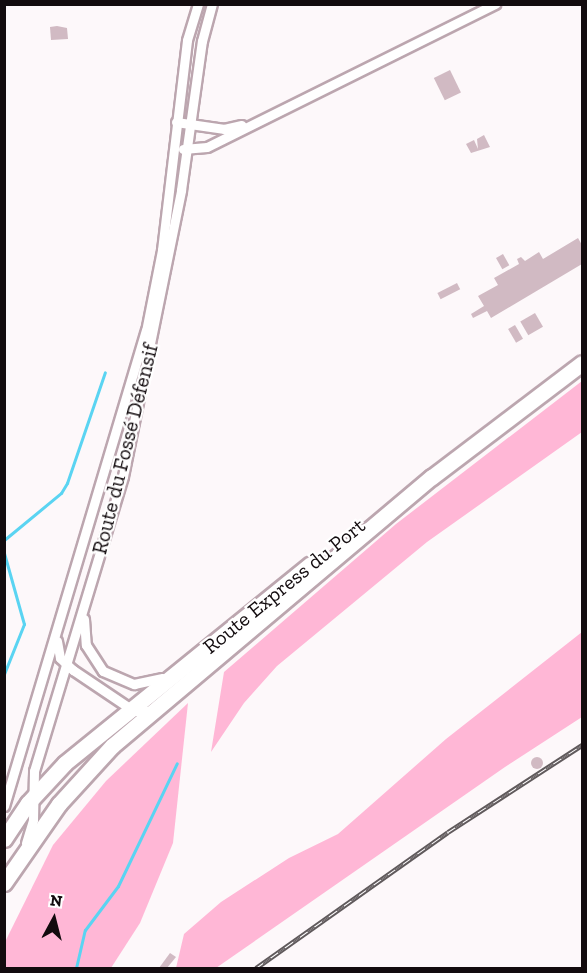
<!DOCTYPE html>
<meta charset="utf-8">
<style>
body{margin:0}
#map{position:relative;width:587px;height:973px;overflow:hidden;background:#fdf8fa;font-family:"Zilla Slab",serif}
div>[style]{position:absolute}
.green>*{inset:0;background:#ffb7d6}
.stream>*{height:3px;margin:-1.5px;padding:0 1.5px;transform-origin:1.5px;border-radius:1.5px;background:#5ad4f2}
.building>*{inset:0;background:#d1bac3;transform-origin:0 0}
.round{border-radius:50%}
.roads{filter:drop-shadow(2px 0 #bca6af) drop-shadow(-2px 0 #bca6af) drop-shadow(0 2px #bca6af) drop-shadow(0 -2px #bca6af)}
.street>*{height:9px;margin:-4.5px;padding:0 4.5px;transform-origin:4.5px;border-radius:4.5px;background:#fff}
.primary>*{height:15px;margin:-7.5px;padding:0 7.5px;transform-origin:7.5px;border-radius:7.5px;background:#fff}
.rail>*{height:5px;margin-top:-2.5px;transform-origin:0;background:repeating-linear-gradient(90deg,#fff 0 9px,#605a5c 0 18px);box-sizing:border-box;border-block:2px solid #605a5c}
span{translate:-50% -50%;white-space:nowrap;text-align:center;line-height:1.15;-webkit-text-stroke:4.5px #fff;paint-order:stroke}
.street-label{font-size:21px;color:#120b0e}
.frame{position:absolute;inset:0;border:6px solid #120b0e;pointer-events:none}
.north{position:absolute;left:24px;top:889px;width:60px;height:60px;-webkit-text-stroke:4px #fff;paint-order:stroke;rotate:7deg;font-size:16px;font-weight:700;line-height:24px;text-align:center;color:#120b0e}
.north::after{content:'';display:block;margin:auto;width:21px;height:27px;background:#120b0e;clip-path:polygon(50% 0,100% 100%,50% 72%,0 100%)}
</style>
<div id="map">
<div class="green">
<div style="clip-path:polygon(582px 381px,582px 432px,427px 542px,277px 666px,244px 703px,211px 752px,224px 672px,396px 524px)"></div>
<div style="clip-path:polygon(582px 632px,582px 717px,505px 767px,216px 968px,176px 968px,184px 934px,221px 902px,289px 858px,338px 834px,446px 739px)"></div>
<div style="clip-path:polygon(188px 703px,173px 843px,140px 923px,111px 968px,5px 968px,5px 942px,53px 845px,106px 781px)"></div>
</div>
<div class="stream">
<div style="left:4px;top:540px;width:74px;rotate:-39.5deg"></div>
<div style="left:61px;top:493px;width:12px;rotate:-59deg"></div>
<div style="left:67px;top:483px;width:117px;rotate:-71.1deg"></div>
<div style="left:4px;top:553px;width:74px;rotate:74.3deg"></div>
<div style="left:24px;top:624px;width:54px;rotate:111.8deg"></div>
<div style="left:76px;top:968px;width:39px;rotate:-77deg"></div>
<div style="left:85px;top:930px;width:55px;rotate:-53.1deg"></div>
<div style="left:118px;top:886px;width:136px;rotate:-64.4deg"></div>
</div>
<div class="building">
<div style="clip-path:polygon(57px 26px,67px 28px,68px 39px,51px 40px,50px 27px)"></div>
<div style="left:450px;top:70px;width:25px;height:18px;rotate:64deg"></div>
<div style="clip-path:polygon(484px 135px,490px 147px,471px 153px,466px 144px,474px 140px,478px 149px,477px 139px)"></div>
<div style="clip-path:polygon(578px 238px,582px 245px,582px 264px,491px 318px,487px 311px,473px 318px,471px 314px,484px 306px,478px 296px,498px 285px,494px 278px,519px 264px,517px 259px,521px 257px,525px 261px,539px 252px,543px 259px)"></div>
<div style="left:503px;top:254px;width:13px;height:8px;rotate:61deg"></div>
<div style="left:457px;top:283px;width:7px;height:22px;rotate:63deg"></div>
<div style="left:535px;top:313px;width:16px;height:17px;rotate:60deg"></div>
<div style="left:515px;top:325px;width:16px;height:8px;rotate:60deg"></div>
<div class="round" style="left:531px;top:757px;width:12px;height:12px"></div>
<div style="clip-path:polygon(170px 953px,176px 957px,167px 968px,159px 968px)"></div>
</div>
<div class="roads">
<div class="street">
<div style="left:176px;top:122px;width:49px;rotate:8.3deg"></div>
<div style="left:224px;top:129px;width:18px;rotate:-13deg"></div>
<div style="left:183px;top:149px;width:24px;rotate:-5deg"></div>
<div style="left:207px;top:147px;width:322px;rotate:-26.4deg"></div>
<div style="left:84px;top:619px;width:26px;rotate:86deg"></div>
<div style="left:86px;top:645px;width:31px;rotate:57deg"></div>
<div style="left:103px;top:671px;width:34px;rotate:23deg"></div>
<div style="left:134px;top:684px;width:29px;rotate:-12deg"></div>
<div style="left:57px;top:641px;width:17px;rotate:80deg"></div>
<div style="left:60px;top:658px;width:18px;rotate:43deg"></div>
<div style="left:73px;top:670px;width:73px;rotate:33.9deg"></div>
<div style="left:134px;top:711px;width:18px"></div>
<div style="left:4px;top:806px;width:496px;rotate:-73.4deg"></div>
<div style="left:146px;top:331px;width:83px;rotate:-78.8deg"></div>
<div style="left:162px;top:250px;width:211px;rotate:-83.2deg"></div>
<div style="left:187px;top:40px;width:38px;rotate:-73deg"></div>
<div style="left:26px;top:843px;width:24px;rotate:-73deg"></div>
<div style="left:33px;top:820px;width:49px;rotate:-88.8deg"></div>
<div style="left:34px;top:771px;width:308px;rotate:-73.2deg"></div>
<div style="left:123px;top:476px;width:292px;rotate:-78.5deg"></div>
<div style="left:181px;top:190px;width:150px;rotate:-82deg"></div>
<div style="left:202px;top:41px;width:38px;rotate:-75deg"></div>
</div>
<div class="primary">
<div style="left:4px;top:839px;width:43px;rotate:-56.3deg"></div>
<div style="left:28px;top:803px;width:54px;rotate:-47.2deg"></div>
<div style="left:65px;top:763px;width:316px;rotate:-39deg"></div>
<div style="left:4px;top:883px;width:96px;rotate:-55.2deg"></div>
<div style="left:59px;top:804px;width:79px;rotate:-47.6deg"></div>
<div style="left:112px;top:746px;width:418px;rotate:-40.1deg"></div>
<div style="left:432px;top:477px;width:188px;rotate:-37.2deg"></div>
</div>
</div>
<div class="rail">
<div style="left:256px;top:968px;width:235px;rotate:-35.3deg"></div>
<div style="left:448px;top:832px;width:160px;rotate:-33deg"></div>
</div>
<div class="street-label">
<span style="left:125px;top:449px;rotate:-76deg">Route du Fossé Défensif</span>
<span style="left:284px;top:586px;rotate:-39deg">Route Express du Port</span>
</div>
<div class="frame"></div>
<div class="north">N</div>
</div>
